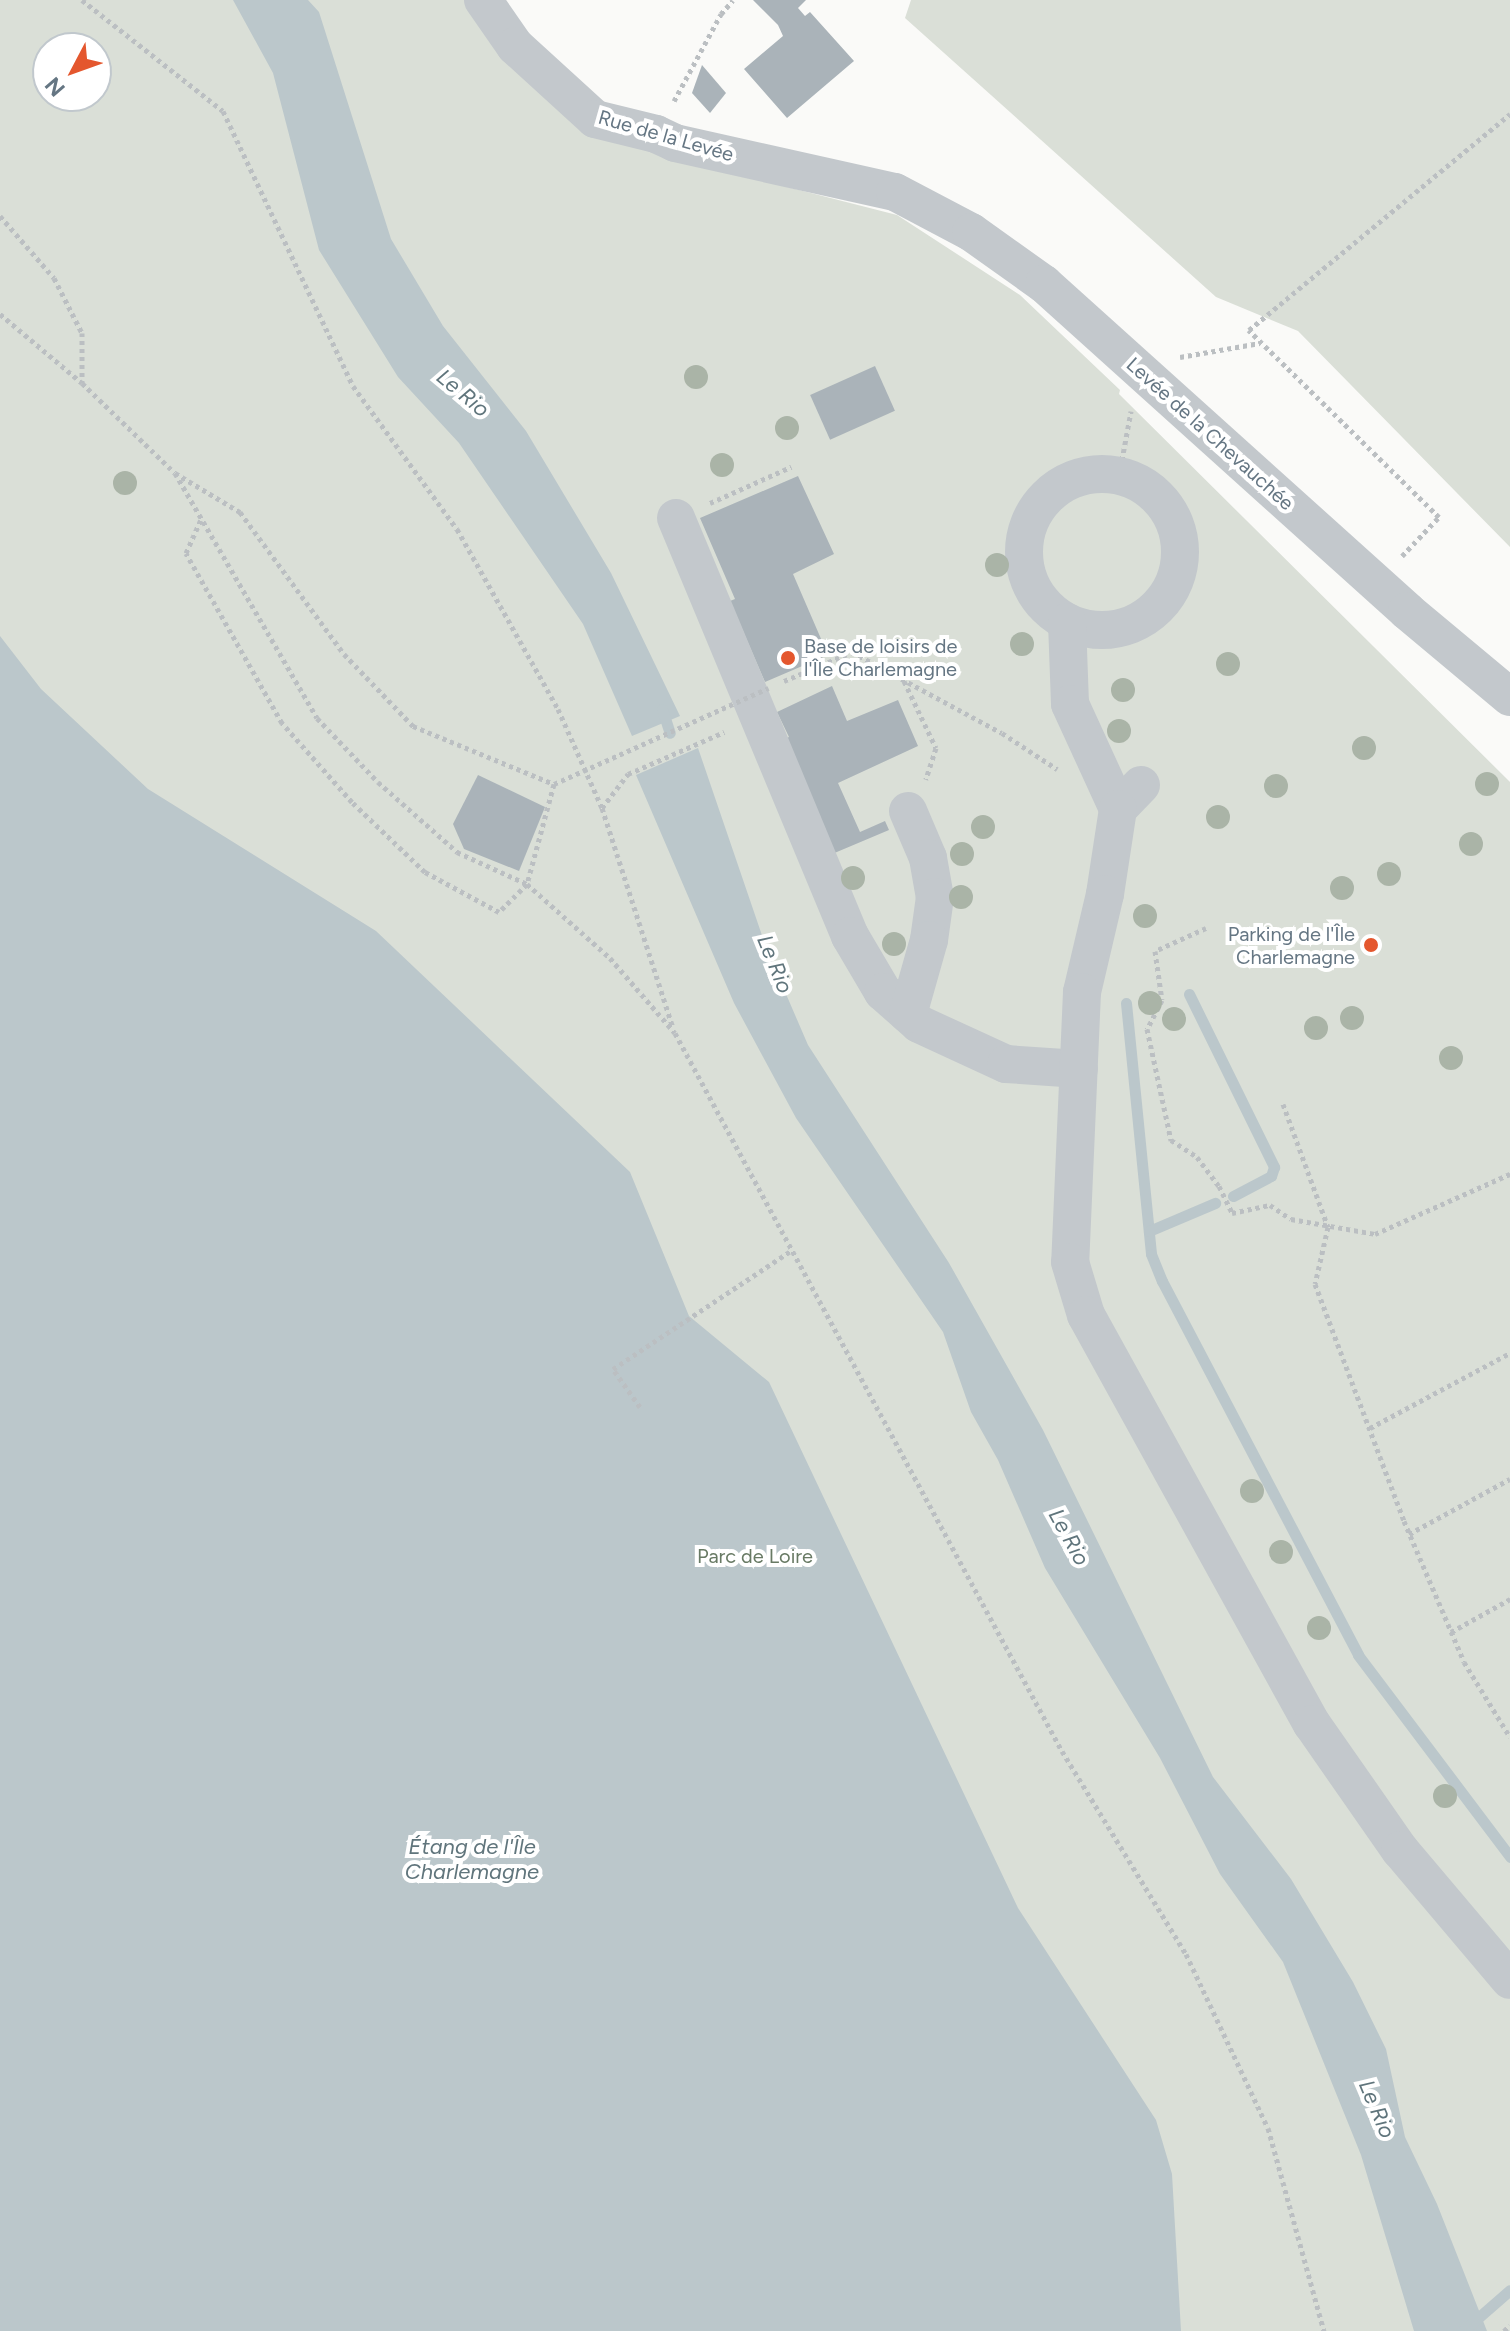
<!DOCTYPE html>
<meta charset="utf-8">
<style>
body{margin:0}
#map{position:relative;width:1510px;height:2331px;overflow:hidden;background:#fafaf8;font-family:Figtree,sans-serif}
div>[style]{position:absolute}
.green>*{inset:0;background:#dadfd7}
.water>*{inset:0;background:#bbc7cb}
.stream>*{height:11px;margin:-5.5px;padding:0 5.5px;transform-origin:5.5px;border-radius:5.5px;background:#bbc7cb}
.building>*{inset:0;background:#aab3b9;transform-origin:0 0}
.path>*{height:5px;margin-top:-2.5px;transform-origin:0;background:repeating-linear-gradient(90deg,#bbbfc2 0 4px,transparent 0 8px)}
.minor>*{height:38px;margin:-19px;padding:0 19px;transform-origin:19px;border-radius:19px;background:#c3c8cc}
.minor>.ring{margin:-19px;padding:0;box-sizing:content-box;background:none;border:38px solid #c3c8cc;border-radius:50%}
.path-bridge>*{height:5px;margin-top:-2.5px;transform-origin:0;background:repeating-linear-gradient(90deg,#bbbfc2 0 4px,transparent 0 8px)}
.trees>*{width:24px;height:24px;margin:-12px;border-radius:50%;background:#aab4a7}
.dots>*{width:22px;height:22px;translate:-50% -50%;box-sizing:border-box;border:4px solid #fff;border-radius:50%}
span{translate:-50% -50%;white-space:nowrap;text-align:center;line-height:1.15;-webkit-text-stroke:8px #fff;paint-order:stroke}
.street-label{font-size:20px;color:#657683}
.poi-label{font-size:20px;color:#657683}
.left{translate:0 -50%;text-align:left}
.right{translate:-100% -50%;text-align:right}
.park-label{font-size:20px;color:#687a64}
.water-label{font-size:22px;color:#60757c;font-style:italic}
.north{position:absolute;left:32px;top:32px;width:80px;height:80px;box-sizing:border-box;background:#fff;border:2px solid #c1c8cd;border-radius:50%;rotate:229deg;font-size:22px;font-weight:700;line-height:32px;text-align:center;color:#657683}
.north::after{content:'';display:block;margin:auto;width:28px;height:36px;background:#e4572e;clip-path:polygon(50% 0,100% 100%,50% 72%,0 100%)}
</style>
<div id="map">
<div class="green">
<div style="clip-path:polygon(evenodd,0 0,465px 0,654px 153px,897px 215px,1020px 295px,1120px 390px,1119px 394px,1510px 782px,1510px 2331px,0 2331px,0 0,48px 48px,96px 48px,96px 96px,48px 96px,48px 48px)"></div>
<div style="clip-path:polygon(911px 0,1510px 0,1510px 547px,1298px 331px,1216px 297px,905px 18px)"></div>
</div>
<div class="water">
<div style="clip-path:polygon(233px 0,308px 0,319px 12px,391px 239px,443px 326px,526px 431px,611px 573px,680px 716px,632px 736px,583px 624px,459px 443px,398px 377px,319px 250px,273px 73px)"></div>
<div style="clip-path:polygon(0 636px,41px 689px,148px 789px,376px 931px,630px 1172px,689px 1316px,769px 1382px,1018px 1908px,1156px 2120px,1172px 2174px,1181px 2331px,0 2331px)"></div>
<div style="clip-path:polygon(698px 748px,767px 950px,808px 1045px,949px 1263px,1043px 1430px,1213px 1777px,1291px 1879px,1353px 1982px,1386px 2049px,1405px 2137px,1437px 2204px,1487px 2331px,1414px 2331px,1361px 2155px,1283px 1962px,1220px 1874px,1160px 1758px,1045px 1568px,998px 1460px,971px 1412px,943px 1332px,796px 1118px,734px 1003px,636px 775px)"></div>
</div>
<div class="stream">
<div style="left:662px;top:709px;width:25px;rotate:72deg"></div>
<div style="left:1189px;top:994px;width:193px;rotate:63.8deg"></div>
<div style="left:1274px;top:1167px;width:9px;rotate:108deg"></div>
<div style="left:1271px;top:1176px;width:43px;rotate:152.2deg"></div>
<div style="left:1126px;top:1003px;width:252px;rotate:84.3deg"></div>
<div style="left:1151px;top:1254px;width:29px;rotate:68deg"></div>
<div style="left:1162px;top:1281px;width:422px;rotate:62.3deg"></div>
<div style="left:1358px;top:1655px;width:253px;rotate:53deg"></div>
<div style="left:1149px;top:1231px;width:72px;rotate:-23deg"></div>
<div style="left:1463px;top:2331px;width:62px;rotate:-41.1deg"></div>
</div>
<div class="building">
<div style="clip-path:polygon(753px 0,806px 0,798px 8px,805px 16px,810px 12px,854px 61px,787px 118px,744px 69px,783px 36px,778px 25px)"></div>
<div style="clip-path:polygon(702px 65px,726px 93px,710px 113px,692px 93px)"></div>
<div style="left:875px;top:366px;width:49px;height:71px;rotate:66deg"></div>
<div style="clip-path:polygon(798px 476px,834px 554px,793px 574px,828px 655px,765px 682px,730px 601px,735px 599px,700px 518px)"></div>
<div style="clip-path:polygon(832px 686px,847px 721px,898px 700px,918px 746px,838px 783px,860px 832px,885px 821px,889px 830px,825px 857px,776px 743px,789px 737px,777px 712px)"></div>
<div style="clip-path:polygon(478px 775px,545px 807px,519px 871px,464px 849px,453px 824px)"></div>
</div>
<div class="path">
<div style="left:82px;top:0;width:179px;rotate:38.2deg"></div>
<div style="left:223px;top:111px;width:304px;rotate:64.7deg"></div>
<div style="left:353px;top:386px;width:177px;rotate:54deg"></div>
<div style="left:457px;top:529px;width:206px;rotate:60.7deg"></div>
<div style="left:558px;top:709px;width:108px;rotate:66deg"></div>
<div style="left:602px;top:808px;width:231px;rotate:72.1deg"></div>
<div style="left:674px;top:101px;width:99px;rotate:-61.6deg"></div>
<div style="left:721px;top:14px;width:18px;rotate:-49deg"></div>
<div style="left:0;top:216px;width:82px;rotate:48.9deg"></div>
<div style="left:54px;top:278px;width:62px;rotate:63deg"></div>
<div style="left:82px;top:333px;width:50px;rotate:90deg"></div>
<div style="left:0;top:314px;width:107px;rotate:40.1deg"></div>
<div style="left:82px;top:383px;width:129px;rotate:44.1deg"></div>
<div style="left:175px;top:473px;width:76px;rotate:31deg"></div>
<div style="left:240px;top:512px;width:176px;rotate:53.8deg"></div>
<div style="left:344px;top:654px;width:100px;rotate:46.2deg"></div>
<div style="left:413px;top:726px;width:152px;rotate:22.4deg"></div>
<div style="left:554px;top:784px;width:104px;rotate:105.1deg"></div>
<div style="left:527px;top:884px;width:40px;rotate:135deg"></div>
<div style="left:499px;top:912px;width:84px;rotate:-151.6deg"></div>
<div style="left:425px;top:872px;width:101px;rotate:-136.2deg"></div>
<div style="left:352px;top:802px;width:106px;rotate:-131.5deg"></div>
<div style="left:282px;top:723px;width:195px;rotate:-119.5deg"></div>
<div style="left:186px;top:553px;width:36px;rotate:-66deg"></div>
<div style="left:1180px;top:357px;width:81px;rotate:-9.9deg"></div>
<div style="left:175px;top:473px;width:283px;rotate:59.9deg"></div>
<div style="left:317px;top:718px;width:88px;rotate:46.4deg"></div>
<div style="left:378px;top:782px;width:106px;rotate:41.5deg"></div>
<div style="left:457px;top:852px;width:77px;rotate:24.6deg"></div>
<div style="left:527px;top:884px;width:111px;rotate:41.7deg"></div>
<div style="left:610px;top:958px;width:99px;rotate:49.1deg"></div>
<div style="left:675px;top:1033px;width:816px;rotate:61.68deg"></div>
<div style="left:1062px;top:1751px;width:238px;rotate:58.6deg"></div>
<div style="left:1186px;top:1954px;width:192px;rotate:64.8deg"></div>
<div style="left:1268px;top:2128px;width:211px;rotate:74.6deg"></div>
<div style="left:1119px;top:476px;width:66px;rotate:-79.5deg"></div>
<div style="left:710px;top:503px;width:89px;rotate:-24deg"></div>
<div style="left:1402px;top:556px;width:54px;rotate:-46.5deg"></div>
<div style="left:1439px;top:517px;width:267px;rotate:-135.5deg"></div>
<div style="left:1249px;top:330px;width:339px;rotate:-39.6deg"></div>
<div style="left:784px;top:681px;width:74px;rotate:-23.1deg"></div>
<div style="left:852px;top:652px;width:170px;rotate:28.4deg"></div>
<div style="left:1002px;top:733px;width:66px;rotate:33.2deg"></div>
<div style="left:904px;top:681px;width:74px;rotate:64.5deg"></div>
<div style="left:936px;top:748px;width:33px;rotate:108deg"></div>
<div style="left:602px;top:808px;width:43px;rotate:-52.6deg"></div>
<div style="left:628px;top:774px;width:105px;rotate:-23.6deg"></div>
<div style="left:1206px;top:928px;width:56px;rotate:155.7deg"></div>
<div style="left:1155px;top:951px;width:49px;rotate:81.9deg"></div>
<div style="left:1162px;top:1000px;width:33px;rotate:117deg"></div>
<div style="left:1147px;top:1029px;width:114px;rotate:77.8deg"></div>
<div style="left:1171px;top:1140px;width:31px;rotate:33deg"></div>
<div style="left:1197px;top:1157px;width:36px;rotate:53deg"></div>
<div style="left:1219px;top:1186px;width:30px;rotate:64deg"></div>
<div style="left:1232px;top:1213px;width:39px;rotate:-12deg"></div>
<div style="left:1270px;top:1205px;width:25px;rotate:34deg"></div>
<div style="left:1291px;top:1219px;width:85px;rotate:10.1deg"></div>
<div style="left:1375px;top:1234px;width:148px;rotate:-24deg"></div>
<div style="left:1283px;top:1104px;width:131px;rotate:69.9deg"></div>
<div style="left:1328px;top:1227px;width:58px;rotate:102.8deg"></div>
<div style="left:1315px;top:1284px;width:253px;rotate:69.4deg"></div>
<div style="left:1404px;top:1521px;width:153px;rotate:66.9deg"></div>
<div style="left:1464px;top:1662px;width:88px;rotate:58.5deg"></div>
<div style="left:640px;top:1407px;width:47px;rotate:-125.4deg"></div>
<div style="left:613px;top:1369px;width:215px;rotate:-33.6deg"></div>
<div style="left:1370px;top:1428px;width:159px;rotate:-28.2deg"></div>
<div style="left:1409px;top:1534px;width:115px;rotate:-28.6deg"></div>
<div style="left:1451px;top:1632px;width:68px;rotate:-29.2deg"></div>
<div style="left:1504px;top:2331px;width:8px;rotate:-45deg"></div>
</div>
<div class="minor">
<div style="left:483px;top:0;width:56px;rotate:55.2deg"></div>
<div style="left:515px;top:46px;width:108px;rotate:42.4deg"></div>
<div style="left:595px;top:119px;width:63px;rotate:13.8deg"></div>
<div style="left:656px;top:134px;width:21px;rotate:25deg"></div>
<div style="left:675px;top:143px;width:225px;rotate:12.6deg"></div>
<div style="left:895px;top:192px;width:86px;rotate:27.8deg"></div>
<div style="left:971px;top:232px;width:90px;rotate:35.5deg"></div>
<div style="left:1044px;top:284px;width:489px;rotate:42deg"></div>
<div style="left:1407px;top:611px;width:134px;rotate:39.9deg"></div>
<div class="ring" style="left:1024px;top:474px;width:118px;height:118px"></div>
<div style="left:676px;top:518px;width:453px;rotate:67.4deg"></div>
<div style="left:850px;top:936px;width:65px;rotate:59.5deg"></div>
<div style="left:883px;top:992px;width:48px;rotate:41.6deg"></div>
<div style="left:919px;top:1024px;width:96px;rotate:24.7deg"></div>
<div style="left:1006px;top:1064px;width:73px;rotate:3.9deg"></div>
<div style="left:1067px;top:622px;width:82px;rotate:87.9deg"></div>
<div style="left:1070px;top:704px;width:115px;rotate:65.4deg"></div>
<div style="left:1141px;top:785px;width:33px;rotate:134deg"></div>
<div style="left:1118px;top:809px;width:86px;rotate:98.7deg"></div>
<div style="left:1105px;top:894px;width:101px;rotate:103.2deg"></div>
<div style="left:1082px;top:992px;width:270px;rotate:92.5deg"></div>
<div style="left:1070px;top:1262px;width:55px;rotate:73.2deg"></div>
<div style="left:1086px;top:1315px;width:467px;rotate:61.1deg"></div>
<div style="left:1312px;top:1724px;width:154px;rotate:55.1deg"></div>
<div style="left:1400px;top:1850px;width:170px;rotate:49.8deg"></div>
<div style="left:908px;top:811px;width:51px;rotate:66.9deg"></div>
<div style="left:928px;top:858px;width:40px;rotate:80deg"></div>
<div style="left:935px;top:897px;width:43px;rotate:97.9deg"></div>
<div style="left:929px;top:940px;width:77px;rotate:105.8deg"></div>
</div>
<div class="path-bridge">
<div style="left:554px;top:784px;width:235px;rotate:-24.1deg"></div>
</div>
<div class="trees">
<div style="left:696px;top:377px"></div>
<div style="left:787px;top:428px"></div>
<div style="left:722px;top:465px"></div>
<div style="left:125px;top:483px"></div>
<div style="left:997px;top:565px"></div>
<div style="left:1022px;top:644px"></div>
<div style="left:1228px;top:664px"></div>
<div style="left:1123px;top:690px"></div>
<div style="left:1119px;top:731px"></div>
<div style="left:1364px;top:748px"></div>
<div style="left:1487px;top:784px"></div>
<div style="left:1276px;top:786px"></div>
<div style="left:1218px;top:817px"></div>
<div style="left:983px;top:827px"></div>
<div style="left:1471px;top:844px"></div>
<div style="left:962px;top:854px"></div>
<div style="left:1389px;top:874px"></div>
<div style="left:853px;top:878px"></div>
<div style="left:1342px;top:888px"></div>
<div style="left:961px;top:897px"></div>
<div style="left:1145px;top:916px"></div>
<div style="left:894px;top:944px"></div>
<div style="left:1150px;top:1003px"></div>
<div style="left:1352px;top:1018px"></div>
<div style="left:1174px;top:1019px"></div>
<div style="left:1316px;top:1028px"></div>
<div style="left:1451px;top:1058px"></div>
<div style="left:1252px;top:1491px"></div>
<div style="left:1281px;top:1552px"></div>
<div style="left:1319px;top:1628px"></div>
<div style="left:1445px;top:1796px"></div>
</div>
<div class="dots">
<div style="left:788px;top:658px;background:#e4572e"></div>
<div style="left:1371px;top:945px;background:#e4572e"></div>
</div>
<div class="street-label">
<span style="left:666px;top:136px;rotate:16deg">Rue de la Levée</span>
<span style="left:1210px;top:434px;rotate:42deg">Levée de la Chevauchée</span>
</div>
<div class="poi-label">
<span class="left" style="left:804px;top:658px">Base de loisirs de<br>l'Île Charlemagne</span>
<span class="right" style="left:1355px;top:946px">Parking de l'Île<br>Charlemagne</span>
</div>
<div class="park-label">
<span style="left:755px;top:1556px">Parc de Loire</span>
</div>
<div class="water-label">
<span style="left:463px;top:393px;rotate:40deg">Le Rio</span>
<span style="left:775px;top:964px;rotate:68deg">Le Rio</span>
<span style="left:1069px;top:1537px;rotate:61deg">Le Rio</span>
<span style="left:472px;top:1859px">Étang de l'Île<br>Charlemagne</span>
<span style="left:1377px;top:2109px;rotate:67deg">Le Rio</span>
</div>
<div class="north">N</div>
</div>
